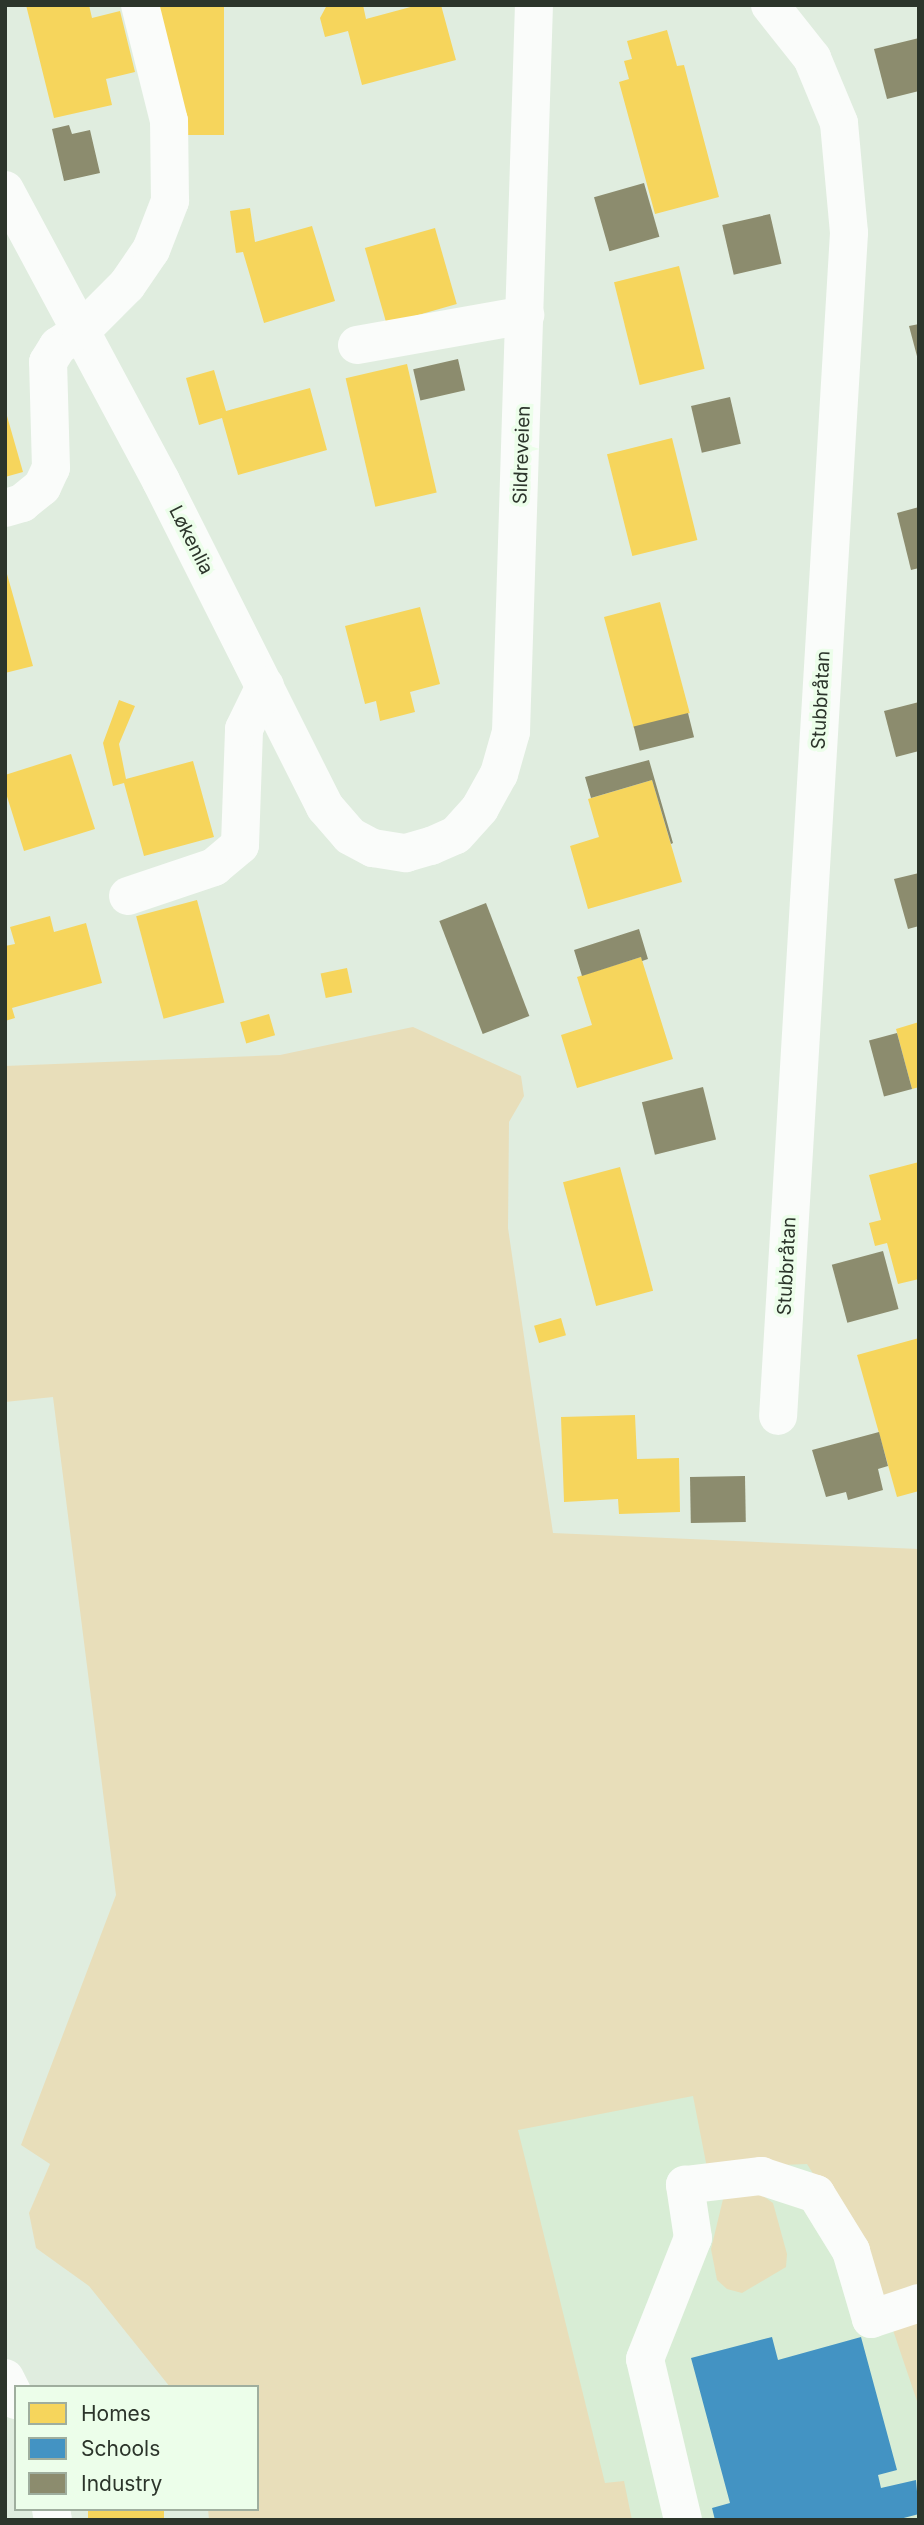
<!DOCTYPE html>
<meta charset="utf-8">
<style>
body{margin:0}
#map{position:relative;width:924px;height:2525px;overflow:hidden;background:#e0eddf;font-family:Inter,sans-serif}
div>[style]{position:absolute}
.built>*{inset:0;background:#d8edd5}
.green>*{inset:0;background:#e8deba}
.homes>*{inset:0;background:#f6d55c;transform-origin:0 0}
.schools>*{inset:0;background:#4393c3}
.industry>*{inset:0;background:#8c8c6e;transform-origin:0 0}
.minor>*{height:38px;margin:-19px;padding:0 19px;transform-origin:19px;border-radius:19px;background:#fafcfa}
span{translate:-50% -50%;white-space:nowrap;text-align:center;line-height:1.15;-webkit-text-stroke:7px #ecfeea;paint-order:stroke}
.street-label{font-size:19px;color:#2c352b}
.frame{position:absolute;inset:0;border:7px solid #2c352b;pointer-events:none}
.legend{position:absolute;left:14px;top:2385px;width:245px;height:126px;box-sizing:border-box;background:#ecfeea;border:2px solid #9fae9e;margin:0;padding:9px 12px;list-style:none;font-size:21px;color:#2c352b}
.legend li{display:flex;align-items:center;gap:14px;height:35px}
.legend b{width:35px;border:2px solid #9fae9e}
</style>
<div id="map">
<div class="built">
<div style="clip-path:polygon(919px 1549px,919px 2520px,524px 2520px,473px 2126px)"></div>
</div>
<div class="green">
<div style="clip-path:polygon(413px 1027px,521px 1076px,524px 1096px,509px 1122px,508px 1228px,553px 1533px,919px 1549px,919px 2407px,871px 2265px,807px 2164px,707px 2168px,693px 2096px,518px 2130px,605px 2483px,624px 2481px,632px 2520px,209px 2520px,208px 2509px,257px 2509px,257px 2387px,170px 2387px,89px 2286px,36px 2248px,29px 2213px,50px 2164px,21px 2145px,116px 1895px,53px 1397px,5px 1402px,5px 1066px,280px 1055px)"></div>
<div style="clip-path:polygon(756px 2191px,773px 2203px,787px 2254px,786px 2267px,742px 2293px,727px 2289px,717px 2280px,711px 2249px,724px 2195px)"></div>
</div>
<div class="homes">
<div style="clip-path:polygon(26px 5px,89px 5px,92px 18px,120px 11px,135px 72px,106px 79px,112px 105px,54px 118px)"></div>
<div style="left:160px;top:5px;width:64px;height:130px"></div>
<div style="clip-path:polygon(327px 5px,363px 5px,366px 19px,418px 5px,441px 5px,456px 60px,362px 85px,348px 31px,325px 37px,320px 18px)"></div>
<div style="clip-path:polygon(667px 30px,677px 66px,684px 65px,719px 197px,655px 214px,619px 82px,629px 79px,624px 61px,632px 59px,627px 41px)"></div>
<div style="clip-path:polygon(250px 208px,255px 242px,312px 226px,335px 301px,264px 323px,243px 252px,236px 253px,230px 211px)"></div>
<div style="left:435px;top:228px;width:79px;height:73px;rotate:74deg"></div>
<div style="left:679px;top:266px;width:106px;height:67px;rotate:76deg"></div>
<div style="left:407px;top:364px;width:132px;height:63px;rotate:77deg"></div>
<div style="clip-path:polygon(214px 370px,226px 411px,310px 388px,327px 450px,238px 475px,222px 418px,199px 425px,186px 378px)"></div>
<div style="clip-path:polygon(5px 409px,23px 472px,5px 477px)"></div>
<div style="left:672px;top:438px;width:105px;height:67px;rotate:76deg"></div>
<div style="clip-path:polygon(5px 567px,33px 666px,5px 673px)"></div>
<div style="left:660px;top:602px;width:115px;height:58px;rotate:75deg"></div>
<div style="clip-path:polygon(420px 607px,440px 684px,410px 692px,415px 712px,380px 721px,376px 701px,365px 704px,345px 626px)"></div>
<div style="clip-path:polygon(119px 700px,135px 706px,119px 744px,126px 779px,193px 761px,214px 837px,144px 856px,124px 783px,113px 786px,103px 743px)"></div>
<div style="clip-path:polygon(71px 754px,95px 829px,24px 851px,5px 790px,5px 775px)"></div>
<div style="clip-path:polygon(652px 780px,682px 882px,588px 909px,570px 846px,599px 837px,588px 799px)"></div>
<div style="left:197px;top:900px;width:106px;height:63px;rotate:75deg"></div>
<div style="clip-path:polygon(50px 916px,54px 932px,86px 923px,102px 983px,12px 1008px,15px 1018px,5px 1021px,5px 946px,15px 944px,10px 927px)"></div>
<div style="clip-path:polygon(641px 957px,673px 1059px,577px 1088px,561px 1035px,592px 1025px,577px 977px)"></div>
<div style="left:347px;top:968px;width:25px;height:27px;rotate:78deg"></div>
<div style="left:269px;top:1014px;width:22px;height:30px;rotate:74deg"></div>
<div style="clip-path:polygon(919px 1022px,919px 1087px,912px 1089px,896px 1029px)"></div>
<div style="clip-path:polygon(919px 1162px,919px 1279px,898px 1284px,887px 1243px,875px 1246px,869px 1223px,881px 1220px,869px 1175px)"></div>
<div style="left:620px;top:1167px;width:128px;height:59px;rotate:75deg"></div>
<div style="left:561px;top:1318px;width:18px;height:28px;rotate:74deg"></div>
<div style="clip-path:polygon(919px 1338px,919px 1491px,897px 1497px,857px 1355px)"></div>
<div style="clip-path:polygon(635px 1415px,637px 1459px,679px 1458px,680px 1512px,619px 1514px,618px 1499px,564px 1502px,561px 1417px)"></div>
<div style="left:88px;top:2509px;width:76px;height:11px"></div>
</div>
<div class="schools">
<div style="clip-path:polygon(772px 2337px,778px 2360px,861px 2337px,897px 2470px,878px 2475px,881px 2488px,916px 2480px,919px 2514px,896px 2520px,715px 2520px,712px 2508px,730px 2503px,691px 2358px)"></div>
</div>
<div class="industry">
<div style="clip-path:polygon(919px 38px,919px 91px,887px 99px,874px 49px)"></div>
<div style="clip-path:polygon(69px 125px,72px 134px,90px 130px,100px 173px,64px 181px,52px 129px)"></div>
<div style="left:644px;top:183px;width:56px;height:52px;rotate:74deg"></div>
<div style="left:770px;top:214px;width:51px;height:49px;rotate:77deg"></div>
<div style="clip-path:polygon(919px 324px,919px 360px,918px 360px,909px 326px)"></div>
<div style="left:458px;top:359px;width:32px;height:46px;rotate:77deg"></div>
<div style="left:730px;top:397px;width:48px;height:40px;rotate:77deg"></div>
<div style="clip-path:polygon(919px 507px,919px 568px,911px 570px,897px 513px)"></div>
<div style="clip-path:polygon(919px 702px,919px 751px,896px 757px,884px 711px)"></div>
<div style="left:688px;top:713px;width:25px;height:56px;rotate:76deg"></div>
<div style="clip-path:polygon(649px 760px,673px 843px,671px 844px,652px 780px,591px 798px,585px 777px)"></div>
<div style="clip-path:polygon(919px 873px,919px 926px,908px 929px,894px 879px)"></div>
<div style="left:486px;top:903px;width:121px;height:50px;rotate:69deg"></div>
<div style="clip-path:polygon(639px 929px,648px 959px,642px 961px,641px 957px,582px 976px,574px 950px)"></div>
<div style="left:897px;top:1033px;width:58px;height:29px;rotate:75deg"></div>
<div style="left:703px;top:1087px;width:54px;height:63px;rotate:76deg"></div>
<div style="left:883px;top:1251px;width:60px;height:53px;rotate:75deg"></div>
<div style="clip-path:polygon(879px 1432px,888px 1466px,878px 1469px,883px 1490px,848px 1500px,846px 1492px,826px 1497px,812px 1450px)"></div>
<div style="left:745px;top:1476px;width:46px;height:55px;rotate:89deg"></div>
</div>
<div class="minor">
<div style="left:770px;top:5px;width:68px;rotate:51.6deg"></div>
<div style="left:812px;top:58px;width:70px;rotate:67.4deg"></div>
<div style="left:839px;top:123px;width:110px;rotate:84.8deg"></div>
<div style="left:849px;top:233px;width:1185px;rotate:93.43deg"></div>
<div style="left:5px;top:190px;width:330px;rotate:61.8deg"></div>
<div style="left:161px;top:481px;width:365px;rotate:63.3deg"></div>
<div style="left:325px;top:807px;width:38px;rotate:49deg"></div>
<div style="left:350px;top:836px;width:26px;rotate:28deg"></div>
<div style="left:373px;top:848px;width:33px;rotate:9deg"></div>
<div style="left:406px;top:853px;width:26px;rotate:-16deg"></div>
<div style="left:431px;top:846px;width:27px;rotate:-24deg"></div>
<div style="left:456px;top:835px;width:36px;rotate:-48deg"></div>
<div style="left:480px;top:808px;width:39px;rotate:-61deg"></div>
<div style="left:499px;top:774px;width:44px;rotate:-74.1deg"></div>
<div style="left:511px;top:732px;width:727px;rotate:-88.19deg"></div>
<div style="left:357px;top:345px;width:171px;rotate:-10.1deg"></div>
<div style="left:5px;top:508px;width:18px;rotate:-16deg"></div>
<div style="left:22px;top:503px;width:26px;rotate:-39deg"></div>
<div style="left:42px;top:487px;width:21px;rotate:-65deg"></div>
<div style="left:51px;top:468px;width:106px;rotate:-91.6deg"></div>
<div style="left:48px;top:362px;width:19px;rotate:-58deg"></div>
<div style="left:58px;top:346px;width:27px;rotate:-33deg"></div>
<div style="left:81px;top:331px;width:65px;rotate:-45deg"></div>
<div style="left:127px;top:285px;width:42px;rotate:-55.6deg"></div>
<div style="left:151px;top:250px;width:53px;rotate:-68.8deg"></div>
<div style="left:170px;top:201px;width:80px;rotate:-90.7deg"></div>
<div style="left:169px;top:121px;width:120px;rotate:-104deg"></div>
<div style="left:128px;top:896px;width:91px;rotate:-18.6deg"></div>
<div style="left:214px;top:867px;width:34px;rotate:-40deg"></div>
<div style="left:240px;top:845px;width:116px;rotate:-88deg"></div>
<div style="left:244px;top:729px;width:48px;rotate:-64deg"></div>
<div style="left:5px;top:2378px;width:25px;rotate:63deg"></div>
<div style="left:51px;top:2509px;width:11px;rotate:80deg"></div>
<div style="left:683px;top:2520px;width:165px;rotate:-103.3deg"></div>
<div style="left:645px;top:2359px;width:130px;rotate:-68.4deg"></div>
<div style="left:693px;top:2238px;width:54px;rotate:-98.6deg"></div>
<div style="left:685px;top:2185px;width:77px;rotate:-6.8deg"></div>
<div style="left:761px;top:2176px;width:58px;rotate:18.1deg"></div>
<div style="left:816px;top:2194px;width:67px;rotate:58.4deg"></div>
<div style="left:851px;top:2251px;width:71px;rotate:73.6deg"></div>
<div style="left:871px;top:2319px;width:51px;rotate:-18.4deg"></div>
</div>
<div class="street-label">
<span style="left:522px;top:455px;rotate:-88deg">Sildreveien</span>
<span style="left:191px;top:540px;rotate:63deg">Løkenlia</span>
<span style="left:821px;top:700px;rotate:-87deg">Stubbråtan</span>
<span style="left:787px;top:1266px;rotate:-87deg">Stubbråtan</span>
</div>
<div class="frame"></div>
<ul class="legend">
<li><b style="height:19px;background:#f6d55c"></b>Homes</li>
<li><b style="height:19px;background:#4393c3"></b>Schools</li>
<li><b style="height:19px;background:#8c8c6e"></b>Industry</li>
</ul>
</div>
